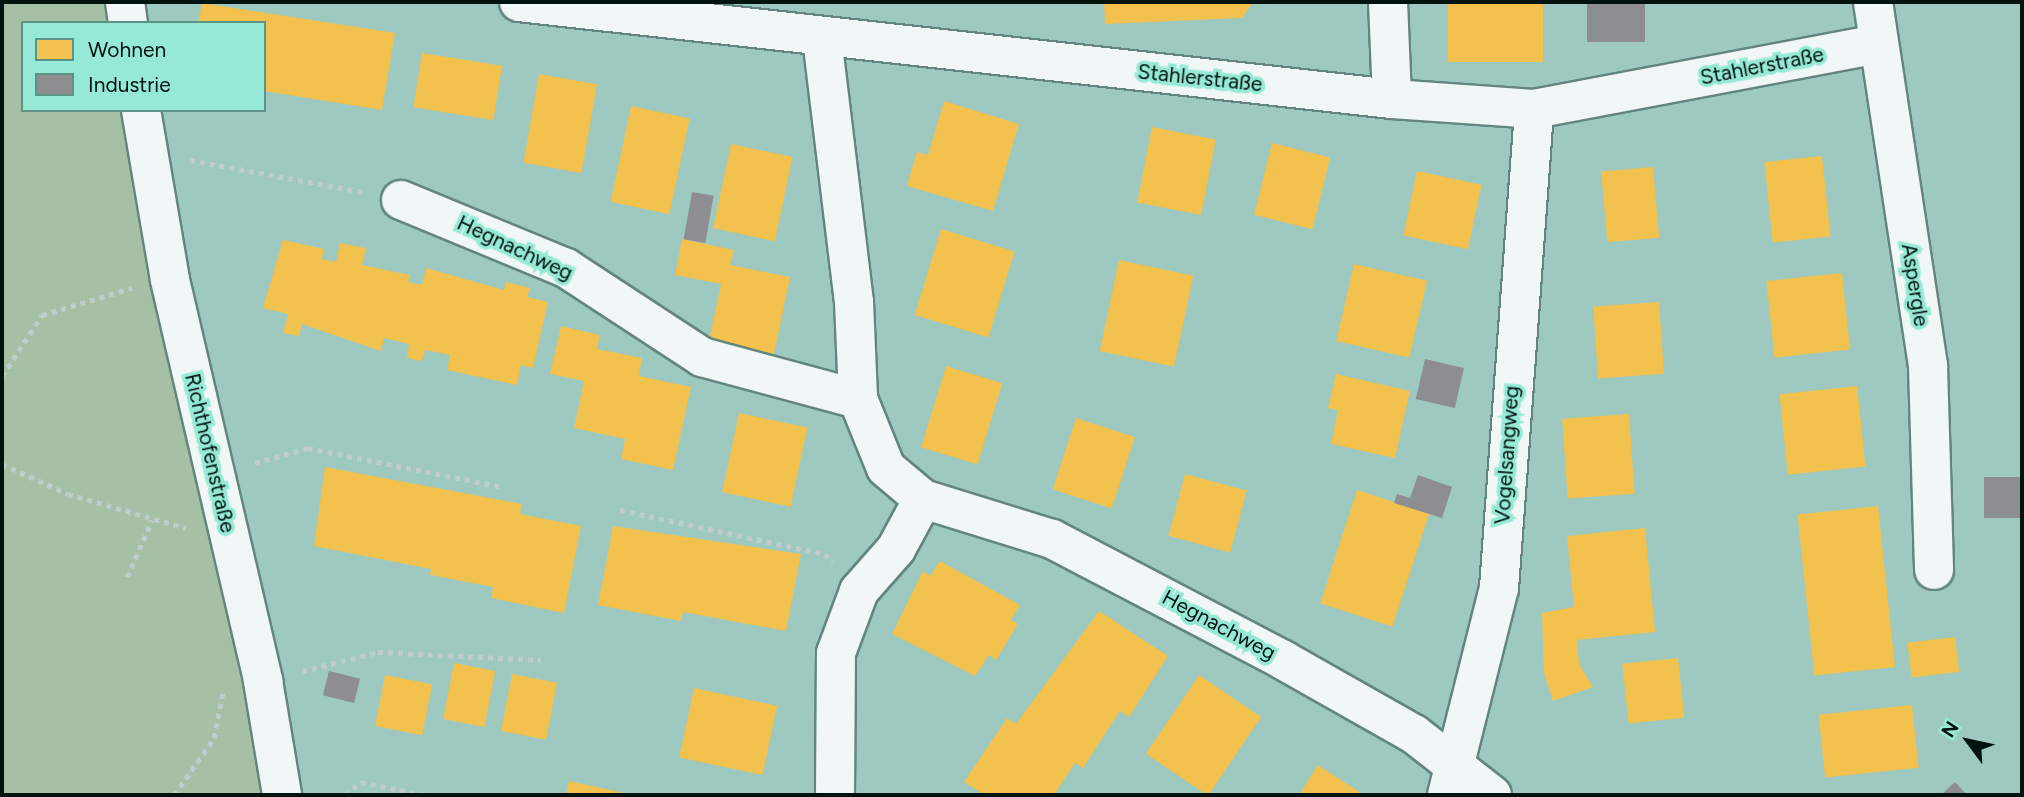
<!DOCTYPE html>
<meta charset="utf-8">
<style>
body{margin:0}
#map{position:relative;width:2024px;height:797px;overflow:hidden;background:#9dc9c0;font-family:Figtree,sans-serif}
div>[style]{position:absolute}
.green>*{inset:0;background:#a6c0a5}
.homes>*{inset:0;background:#f2c14e;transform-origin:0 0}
.industry>*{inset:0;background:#8d8d92;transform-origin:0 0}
.path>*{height:4.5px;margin-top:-2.25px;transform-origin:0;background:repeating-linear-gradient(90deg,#c0cecb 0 5px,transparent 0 10px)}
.roads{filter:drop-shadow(2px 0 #64857f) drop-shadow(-2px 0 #64857f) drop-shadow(0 2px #64857f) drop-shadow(0 -2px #64857f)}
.street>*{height:38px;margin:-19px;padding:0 19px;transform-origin:19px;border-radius:19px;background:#f0f7f6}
span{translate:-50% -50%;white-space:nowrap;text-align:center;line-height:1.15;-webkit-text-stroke:7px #97e9d7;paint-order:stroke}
.street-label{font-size:21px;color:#00130f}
.frame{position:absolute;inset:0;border:4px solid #00130f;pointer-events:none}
.legend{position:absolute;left:21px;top:21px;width:245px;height:91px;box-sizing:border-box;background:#97e9d7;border:2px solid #5b9387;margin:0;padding:9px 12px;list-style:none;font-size:21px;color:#00130f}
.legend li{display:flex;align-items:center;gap:14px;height:35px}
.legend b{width:35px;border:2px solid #5b9387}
.north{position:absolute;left:1933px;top:706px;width:70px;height:70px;-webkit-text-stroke:5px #97e9d7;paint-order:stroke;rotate:303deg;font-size:19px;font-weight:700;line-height:28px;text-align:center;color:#00130f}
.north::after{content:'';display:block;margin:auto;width:24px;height:32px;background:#00130f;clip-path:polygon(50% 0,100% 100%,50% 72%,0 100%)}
</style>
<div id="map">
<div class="green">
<div style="clip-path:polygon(2px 2px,109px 2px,111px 23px,23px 23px,23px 110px,124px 110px,249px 680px,261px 795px,2px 795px)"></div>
</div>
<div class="homes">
<div style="clip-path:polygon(1104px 2px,1253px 2px,1242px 18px,1105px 24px)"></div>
<div style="left:1448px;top:2px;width:95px;height:60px"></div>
<div style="clip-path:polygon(202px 3px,395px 33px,382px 110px,264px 91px,264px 23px,198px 23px)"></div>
<div style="left:422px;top:53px;width:81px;height:55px;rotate:9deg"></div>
<div style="left:539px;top:74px;width:59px;height:90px;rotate:10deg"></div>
<div style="clip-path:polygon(944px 101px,1019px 124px,993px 211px,907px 186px,917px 152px,928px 155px)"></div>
<div style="left:631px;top:106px;width:60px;height:98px;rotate:12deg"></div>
<div style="left:1152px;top:127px;width:65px;height:77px;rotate:11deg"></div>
<div style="left:1272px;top:143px;width:60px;height:74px;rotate:14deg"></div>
<div style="left:731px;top:144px;width:63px;height:86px;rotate:12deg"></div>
<div style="left:1822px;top:156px;width:81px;height:58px;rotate:84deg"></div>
<div style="left:1653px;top:167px;width:71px;height:52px;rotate:85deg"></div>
<div style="left:1417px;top:171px;width:66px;height:66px;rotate:12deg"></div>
<div style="left:941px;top:229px;width:77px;height:90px;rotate:17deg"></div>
<div style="clip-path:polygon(682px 239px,734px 250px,730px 265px,790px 277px,774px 354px,709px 341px,721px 284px,675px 275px)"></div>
<div style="clip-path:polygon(283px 240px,324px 249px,322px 259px,336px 262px,340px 243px,366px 248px,362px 265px,410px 275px,408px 282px,422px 285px,426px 268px,504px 290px,506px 282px,530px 288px,527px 297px,548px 302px,533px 368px,521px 365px,517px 385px,447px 370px,450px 355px,425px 350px,422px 361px,407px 358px,409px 344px,384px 338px,381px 351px,302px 324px,299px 336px,283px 333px,288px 314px,263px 308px)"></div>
<div style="left:1119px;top:260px;width:76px;height:93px;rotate:12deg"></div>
<div style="left:1354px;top:264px;width:75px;height:79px;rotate:13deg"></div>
<div style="left:1842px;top:273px;width:77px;height:76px;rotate:84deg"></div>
<div style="left:1659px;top:302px;width:72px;height:66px;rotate:86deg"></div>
<div style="clip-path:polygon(561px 326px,600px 335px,597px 349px,642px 358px,639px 376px,691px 387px,673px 470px,621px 459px,625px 439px,574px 428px,584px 381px,550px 374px)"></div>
<div style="left:946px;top:366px;width:59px;height:85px;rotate:17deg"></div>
<div style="clip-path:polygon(1336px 374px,1410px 391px,1395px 458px,1331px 444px,1338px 410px,1328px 408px)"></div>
<div style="left:1857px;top:386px;width:81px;height:78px;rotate:84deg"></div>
<div style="left:739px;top:413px;width:70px;height:81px;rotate:12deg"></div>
<div style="left:1629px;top:414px;width:80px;height:67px;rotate:86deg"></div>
<div style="left:1076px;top:418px;width:62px;height:75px;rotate:18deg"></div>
<div style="clip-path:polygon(325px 467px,522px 504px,520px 514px,581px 526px,564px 613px,491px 598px,493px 587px,430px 575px,431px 569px,314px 546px)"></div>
<div style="left:1185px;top:474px;width:64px;height:64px;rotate:15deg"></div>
<div style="left:1357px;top:490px;width:76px;height:119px;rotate:18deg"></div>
<div style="left:1878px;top:506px;width:162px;height:81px;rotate:84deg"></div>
<div style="clip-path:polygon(613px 526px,801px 554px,786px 631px,683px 612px,681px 621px,598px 605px)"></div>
<div style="clip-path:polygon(1645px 528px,1655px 632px,1577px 640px,1579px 664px,1593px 687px,1553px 701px,1544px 673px,1542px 613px,1574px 607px,1567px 536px)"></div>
<div style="clip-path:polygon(940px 561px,1020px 605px,1011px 620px,1018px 624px,996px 660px,989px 655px,975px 676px,892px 634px,923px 571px,930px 576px)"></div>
<div style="clip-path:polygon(1099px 611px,1168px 656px,1129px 717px,1120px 711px,1083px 768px,1075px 763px,1054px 795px,985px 795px,964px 782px,1007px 718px,1016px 724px)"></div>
<div style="left:1955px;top:637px;width:35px;height:48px;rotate:83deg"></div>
<div style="left:1678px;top:658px;width:60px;height:56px;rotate:84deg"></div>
<div style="left:454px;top:663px;width:42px;height:57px;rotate:11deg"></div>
<div style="left:512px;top:674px;width:46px;height:58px;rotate:11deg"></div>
<div style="left:385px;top:675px;width:48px;height:52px;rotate:11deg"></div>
<div style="left:1199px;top:675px;width:75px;height:95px;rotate:34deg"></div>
<div style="left:694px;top:688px;width:85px;height:71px;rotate:12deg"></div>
<div style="left:1912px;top:705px;width:63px;height:94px;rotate:84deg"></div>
<div style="clip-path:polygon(1318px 765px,1364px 795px,1299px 795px)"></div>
<div style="clip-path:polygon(569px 781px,629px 794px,629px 795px,566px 795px)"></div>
</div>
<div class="industry">
<div style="left:1587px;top:2px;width:58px;height:40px"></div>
<div style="left:692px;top:192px;width:22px;height:48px;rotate:10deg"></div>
<div style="left:1425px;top:359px;width:40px;height:41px;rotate:13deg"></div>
<div style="clip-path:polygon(1418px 475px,1452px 487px,1442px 518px,1394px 503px,1397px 494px,1410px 498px)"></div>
<div style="left:2022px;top:477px;width:41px;height:38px;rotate:90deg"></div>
<div style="left:329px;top:671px;width:32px;height:25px;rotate:14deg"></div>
<div style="clip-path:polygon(1955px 782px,1967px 795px,1941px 795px)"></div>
</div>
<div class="path">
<div style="left:190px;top:160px;width:176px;rotate:10.5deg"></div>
<div style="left:2px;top:376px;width:73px;rotate:-56.7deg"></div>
<div style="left:42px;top:315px;width:94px;rotate:-16.7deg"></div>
<div style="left:255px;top:463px;width:55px;rotate:-15.8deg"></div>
<div style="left:308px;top:448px;width:199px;rotate:11.3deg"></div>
<div style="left:2px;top:464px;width:72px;rotate:24.4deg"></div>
<div style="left:68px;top:494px;width:123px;rotate:16.1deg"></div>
<div style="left:620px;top:510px;width:210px;rotate:12.1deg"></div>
<div style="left:825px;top:554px;width:11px;rotate:45deg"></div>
<div style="left:127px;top:577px;width:62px;rotate:-66.3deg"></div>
<div style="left:302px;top:671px;width:78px;rotate:-14deg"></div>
<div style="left:378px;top:652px;width:163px;rotate:2.8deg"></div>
<div style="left:174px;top:795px;width:70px;rotate:-54.9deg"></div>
<div style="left:214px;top:738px;width:48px;rotate:-79.2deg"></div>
<div style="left:345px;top:795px;width:21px;rotate:-39deg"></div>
<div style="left:361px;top:782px;width:65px;rotate:11.5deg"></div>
</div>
<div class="roads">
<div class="street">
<div style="left:125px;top:2px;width:21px;rotate:82deg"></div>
<div style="left:519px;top:2px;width:878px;rotate:6.34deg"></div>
<div style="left:1392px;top:99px;width:142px;rotate:4deg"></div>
<div style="left:1534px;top:109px;width:350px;rotate:-10.7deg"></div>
<div style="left:1388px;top:2px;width:97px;rotate:87.6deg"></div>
<div style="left:1873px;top:2px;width:368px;rotate:81.4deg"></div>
<div style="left:1928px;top:366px;width:204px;rotate:88.3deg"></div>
<div style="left:822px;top:38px;width:266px;rotate:83.1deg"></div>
<div style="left:854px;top:302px;width:97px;rotate:87.6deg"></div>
<div style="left:858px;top:399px;width:74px;rotate:67.9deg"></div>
<div style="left:886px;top:468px;width:48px;rotate:40deg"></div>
<div style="left:923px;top:499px;width:135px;rotate:17.2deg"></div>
<div style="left:1052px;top:539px;width:261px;rotate:27.6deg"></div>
<div style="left:1283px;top:660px;width:150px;rotate:29.5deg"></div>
<div style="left:1414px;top:734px;width:99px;rotate:38deg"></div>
<div style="left:141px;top:110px;width:172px;rotate:80.3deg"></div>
<div style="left:170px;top:280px;width:412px;rotate:76.9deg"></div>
<div style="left:263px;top:681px;width:116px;rotate:80.5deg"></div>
<div style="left:401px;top:200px;width:178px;rotate:22.4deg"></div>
<div style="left:566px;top:268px;width:163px;rotate:33.2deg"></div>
<div style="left:702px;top:357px;width:162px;rotate:15.1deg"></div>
<div style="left:835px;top:795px;width:142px;rotate:-89.6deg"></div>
<div style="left:836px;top:653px;width:66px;rotate:-69.6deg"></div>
<div style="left:859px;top:591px;width:56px;rotate:-48.6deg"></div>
<div style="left:896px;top:549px;width:57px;rotate:-61.6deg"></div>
<div style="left:1447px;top:795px;width:213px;rotate:-75.9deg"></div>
<div style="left:1499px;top:588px;width:480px;rotate:-85.8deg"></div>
</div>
</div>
<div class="street-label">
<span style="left:1762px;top:66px;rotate:-11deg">Stahlerstraße</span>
<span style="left:1200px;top:78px;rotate:6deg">Stahlerstraße</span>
<span style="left:515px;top:248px;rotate:25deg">Hegnachweg</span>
<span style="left:1915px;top:285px;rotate:81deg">Aspergle</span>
<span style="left:210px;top:453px;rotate:77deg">Richthofenstraße</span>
<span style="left:1507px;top:455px;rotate:-86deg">Vogelsangweg</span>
<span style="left:1219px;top:625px;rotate:28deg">Hegnachweg</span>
</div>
<div class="frame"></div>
<ul class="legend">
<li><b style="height:19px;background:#f2c14e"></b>Wohnen</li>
<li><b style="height:19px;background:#8d8d92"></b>Industrie</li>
</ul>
<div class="north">N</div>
</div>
